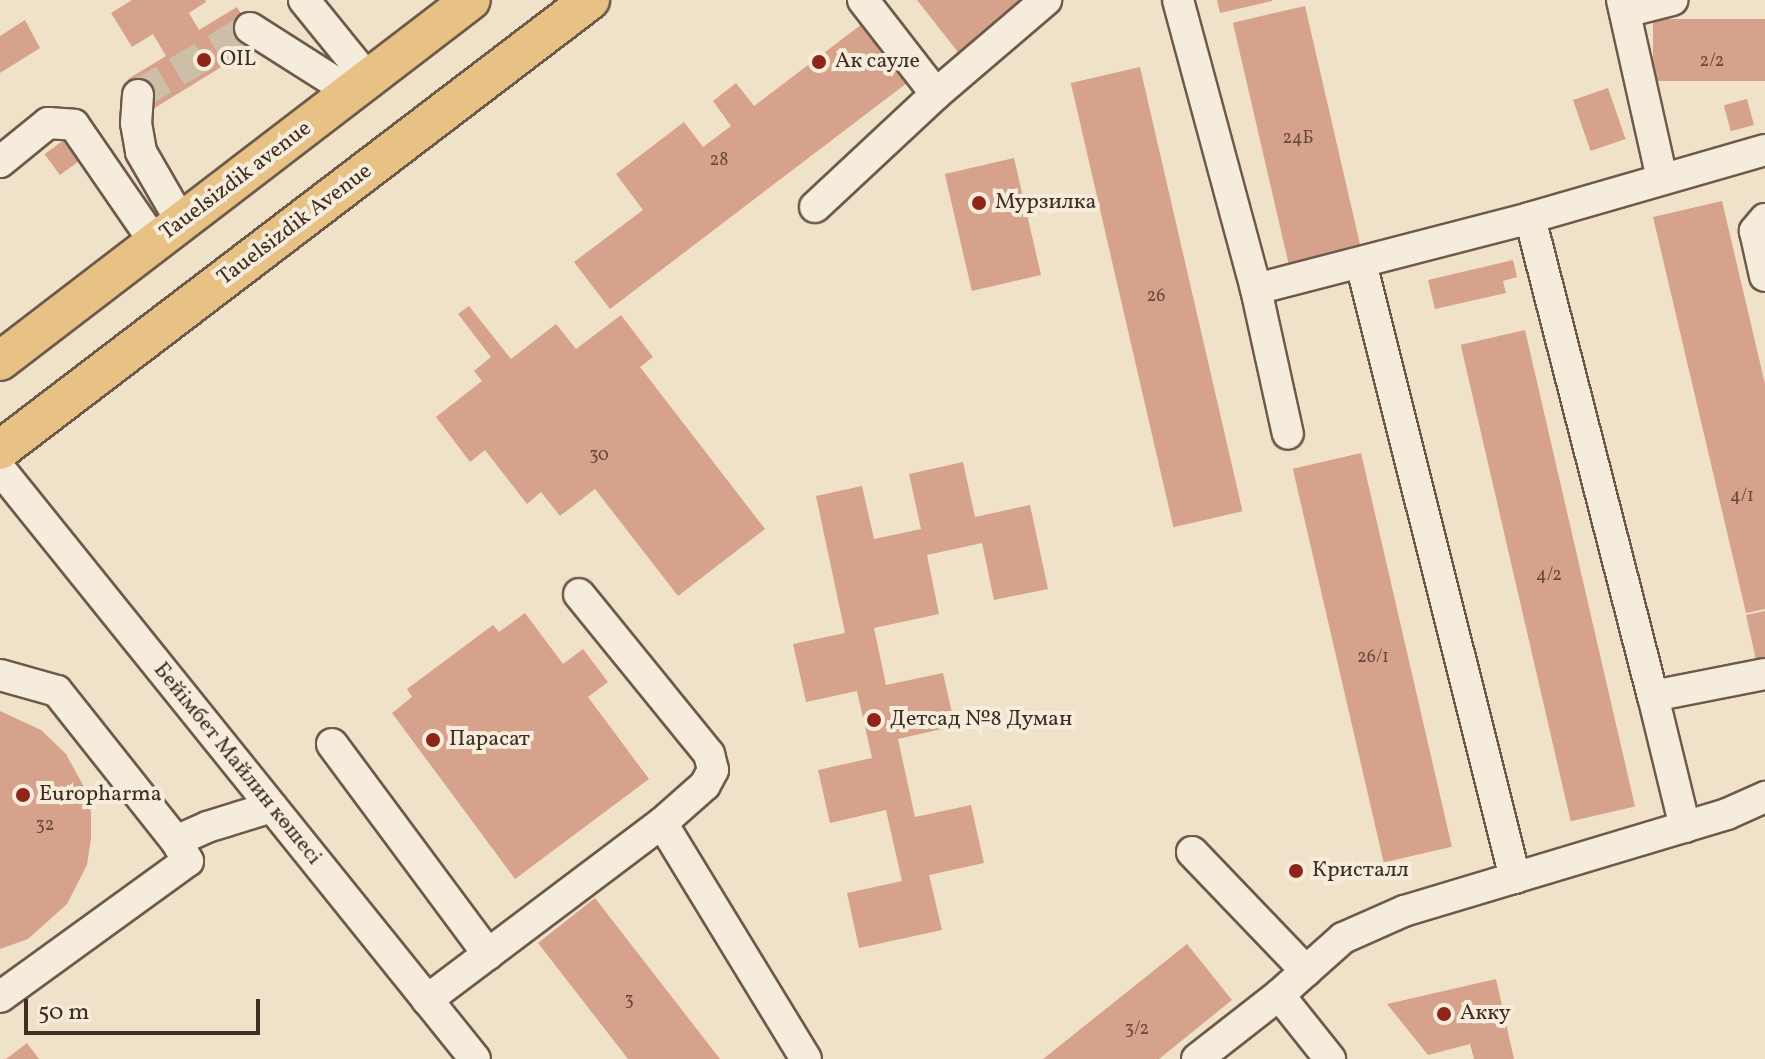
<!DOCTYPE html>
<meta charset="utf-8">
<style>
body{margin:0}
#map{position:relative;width:1765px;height:1059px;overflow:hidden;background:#f0e2c9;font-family:Vollkorn,serif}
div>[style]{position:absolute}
.building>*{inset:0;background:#d7a28b;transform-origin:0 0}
.minor-tunnel>*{height:30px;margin-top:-15px;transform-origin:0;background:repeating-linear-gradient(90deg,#cdbea7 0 30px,transparent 0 45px)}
.roads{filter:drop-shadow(2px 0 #6d5a4b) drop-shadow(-2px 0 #6d5a4b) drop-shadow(0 2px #6d5a4b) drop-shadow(0 -2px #6d5a4b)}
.minor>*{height:30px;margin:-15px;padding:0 15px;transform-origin:15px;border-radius:15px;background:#f5ecdc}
.major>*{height:38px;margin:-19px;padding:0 19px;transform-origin:19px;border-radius:19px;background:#e8c184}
.dots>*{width:22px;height:22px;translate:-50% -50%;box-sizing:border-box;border:4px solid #f5ecdc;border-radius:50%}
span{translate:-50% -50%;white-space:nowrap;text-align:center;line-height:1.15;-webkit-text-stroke:8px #f5ecdc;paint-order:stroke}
.number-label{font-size:18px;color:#664a3c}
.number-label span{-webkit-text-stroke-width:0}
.poi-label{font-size:22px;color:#412d21}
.left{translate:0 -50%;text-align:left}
.street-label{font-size:22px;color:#412d21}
.scale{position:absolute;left:24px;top:999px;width:236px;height:36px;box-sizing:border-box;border:4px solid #412d21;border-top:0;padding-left:10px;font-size:24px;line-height:28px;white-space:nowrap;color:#412d21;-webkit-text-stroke:6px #f5ecdc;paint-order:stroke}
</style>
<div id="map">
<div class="building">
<div style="clip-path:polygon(132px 0,205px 0,206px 2px,189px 13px,199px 30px,237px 7px,259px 44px,148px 112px,128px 79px,166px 56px,153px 34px,132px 47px,111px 13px)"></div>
<div style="clip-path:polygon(917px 0,1030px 0,961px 56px)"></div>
<div style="clip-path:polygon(1217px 0,1272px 0,1272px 1px,1220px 13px)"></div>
<div style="left:1305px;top:6px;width:256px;height:74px;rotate:77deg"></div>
<div style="left:1765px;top:19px;width:62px;height:112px;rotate:90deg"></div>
<div style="clip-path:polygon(25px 20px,40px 48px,0 73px,0 36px)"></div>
<div style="clip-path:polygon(862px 24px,907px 83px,610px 309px,574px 262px,643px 210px,616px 174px,684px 122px,703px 147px,731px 126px,713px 101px,736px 83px,754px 106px)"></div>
<div style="left:1140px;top:67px;width:456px;height:71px;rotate:77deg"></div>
<div style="left:1608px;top:88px;width:54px;height:37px;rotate:71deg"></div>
<div style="left:1747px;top:99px;width:27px;height:24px;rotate:75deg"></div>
<div style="left:68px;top:137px;width:26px;height:29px;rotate:54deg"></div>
<div style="left:1014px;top:158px;width:120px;height:71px;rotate:77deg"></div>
<div style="clip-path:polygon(1722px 201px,1765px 384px,1765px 609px,1746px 613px,1653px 217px)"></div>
<div style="clip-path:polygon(1513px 260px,1517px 277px,1503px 281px,1506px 293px,1435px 309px,1428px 280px)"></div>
<div style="clip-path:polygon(469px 306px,511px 359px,556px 324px,576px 349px,621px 315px,653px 357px,640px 367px,765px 529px,678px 596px,595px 489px,560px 516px,541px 492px,527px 504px,485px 450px,470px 462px,436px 417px,482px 381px,474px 371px,491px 357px,458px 314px)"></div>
<div style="left:1525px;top:330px;width:489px;height:66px;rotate:77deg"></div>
<div style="left:1361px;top:453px;width:404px;height:70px;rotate:77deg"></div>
<div style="clip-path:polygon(963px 462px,975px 517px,1030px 505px,1048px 589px,994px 600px,982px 543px,927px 555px,939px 614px,874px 628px,886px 685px,943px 673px,955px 726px,898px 739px,915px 817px,971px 805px,984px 863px,929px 875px,942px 930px,859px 948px,847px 893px,902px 881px,886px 810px,830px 823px,818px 770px,872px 758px,857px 691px,806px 702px,793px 644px,845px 633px,816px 496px,862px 486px,874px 539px,921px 529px,909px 474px)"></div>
<div style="clip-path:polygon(1765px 611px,1765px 658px,1756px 660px,1746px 615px)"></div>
<div style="clip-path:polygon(525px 613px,563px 664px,583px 649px,608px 682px,588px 697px,649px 779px,515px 879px,392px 713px,412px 697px,407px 689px,493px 625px,499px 632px)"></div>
<div style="clip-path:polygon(0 711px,41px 730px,66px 754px,83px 785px,91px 812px,91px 839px,87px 865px,67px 904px,28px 939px,0 949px)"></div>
<div style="clip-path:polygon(595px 898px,720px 1059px,628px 1059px,538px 943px)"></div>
<div style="clip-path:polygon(1187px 944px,1232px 1000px,1159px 1059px,1043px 1059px)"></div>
<div style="clip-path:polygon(1496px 979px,1514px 1059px,1474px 1059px,1470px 1044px,1428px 1055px,1387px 1004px)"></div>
<div style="clip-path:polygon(27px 1043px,39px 1059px,6px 1059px)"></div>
</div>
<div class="minor-tunnel">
<div style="left:138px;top:95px;width:131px;rotate:-30.9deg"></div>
</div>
<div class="roads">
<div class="minor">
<div style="left:304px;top:0;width:102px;rotate:51deg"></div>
<div style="left:863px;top:0;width:119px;rotate:52.2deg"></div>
<div style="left:936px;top:94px;width:145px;rotate:-40.5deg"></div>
<div style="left:1178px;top:0;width:299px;rotate:74.9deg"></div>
<div style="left:1256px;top:289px;width:283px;rotate:-14.5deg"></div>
<div style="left:1622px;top:0;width:183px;rotate:77.4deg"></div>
<div style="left:1625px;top:12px;width:49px;rotate:-14.3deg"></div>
<div style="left:250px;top:28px;width:120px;rotate:32.4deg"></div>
<div style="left:138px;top:95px;width:28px;rotate:94deg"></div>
<div style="left:136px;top:123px;width:29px;rotate:80deg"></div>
<div style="left:141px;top:152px;width:82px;rotate:60deg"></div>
<div style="left:1765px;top:150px;width:245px;rotate:163.9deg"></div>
<div style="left:1530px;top:218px;width:494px;rotate:75.6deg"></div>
<div style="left:1653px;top:696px;width:114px;rotate:-11.1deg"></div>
<div style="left:0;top:162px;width:62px;rotate:-39.1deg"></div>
<div style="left:48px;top:123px;width:26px;rotate:4deg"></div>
<div style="left:74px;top:125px;width:143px;rotate:55.5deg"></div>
<div style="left:815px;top:207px;width:166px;rotate:-43deg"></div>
<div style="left:1765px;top:219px;width:16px;rotate:130deg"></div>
<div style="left:1755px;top:231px;width:46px;rotate:77.5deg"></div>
<div style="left:1361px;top:263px;width:634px;rotate:75.94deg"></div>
<div style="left:1256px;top:289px;width:148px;rotate:77.6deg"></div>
<div style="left:0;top:469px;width:757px;rotate:51.16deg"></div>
<div style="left:0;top:675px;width:59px;rotate:15.7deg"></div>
<div style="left:57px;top:691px;width:191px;rotate:51.6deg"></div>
<div style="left:176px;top:841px;width:34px;rotate:-24deg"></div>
<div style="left:207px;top:827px;width:68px;rotate:-17.1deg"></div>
<div style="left:1653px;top:696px;width:135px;rotate:76.3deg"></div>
<div style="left:332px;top:744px;width:262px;rotate:53.4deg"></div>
<div style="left:662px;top:823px;width:276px;rotate:58.6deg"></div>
<div style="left:1192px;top:852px;width:165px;rotate:46.2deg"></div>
<div style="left:1279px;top:995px;width:82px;rotate:51.4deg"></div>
<div style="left:0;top:997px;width:232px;rotate:-35.9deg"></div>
<div style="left:188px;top:861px;width:23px;rotate:-121deg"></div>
<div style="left:427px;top:1000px;width:294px;rotate:-37deg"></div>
<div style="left:662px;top:823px;width:57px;rotate:-41.5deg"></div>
<div style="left:705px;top:785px;width:17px;rotate:-62deg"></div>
<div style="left:713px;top:770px;width:16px;rotate:-104deg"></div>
<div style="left:709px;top:754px;width:206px;rotate:-129.1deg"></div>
<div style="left:1197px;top:1059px;width:104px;rotate:-38deg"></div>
<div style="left:1279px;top:995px;width:86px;rotate:-41.7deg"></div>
<div style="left:1343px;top:938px;width:67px;rotate:-23.9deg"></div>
<div style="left:1404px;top:911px;width:337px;rotate:-16.7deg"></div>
<div style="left:1727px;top:814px;width:42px;rotate:-24.1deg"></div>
</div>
<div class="major">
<div style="left:0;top:361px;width:593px;rotate:-37.47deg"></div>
<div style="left:0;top:450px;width:742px;rotate:-37.33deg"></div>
</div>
</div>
<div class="dots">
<div style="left:204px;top:60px;background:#8f2418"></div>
<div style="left:819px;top:62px;background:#8f2418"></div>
<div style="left:979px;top:203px;background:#8f2418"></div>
<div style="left:874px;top:720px;background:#8f2418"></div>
<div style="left:433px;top:740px;background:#8f2418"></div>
<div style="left:23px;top:795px;background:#8f2418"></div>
<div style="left:1296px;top:871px;background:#8f2418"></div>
<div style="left:1444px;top:1014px;background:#8f2418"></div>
</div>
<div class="number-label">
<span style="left:1712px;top:62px">2/2</span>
<span style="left:1298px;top:139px">24Б</span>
<span style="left:719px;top:161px">28</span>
<span style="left:1156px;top:297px">26</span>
<span style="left:599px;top:456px">30</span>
<span style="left:1742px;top:497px">4/1</span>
<span style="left:1549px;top:576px">4/2</span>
<span style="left:1373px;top:658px">26/1</span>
<span style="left:45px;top:826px">32</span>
<span style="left:629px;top:1001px">3</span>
<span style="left:1137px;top:1030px">3/2</span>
</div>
<div class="poi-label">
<span class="left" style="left:220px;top:60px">OIL</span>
<span class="left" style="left:835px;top:62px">Ак сауле</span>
<span class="left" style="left:995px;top:203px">Мурзилка</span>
<span class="left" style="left:890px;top:720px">Детсад №8 Думан</span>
<span class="left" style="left:449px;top:740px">Парасат</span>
<span class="left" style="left:39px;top:795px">Europharma</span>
<span class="left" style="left:1312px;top:871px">Кристалл</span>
<span class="left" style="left:1460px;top:1014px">Акку</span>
</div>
<div class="street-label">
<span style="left:236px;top:181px;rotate:-37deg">Tauelsizdik avenue</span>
<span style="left:295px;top:225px;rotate:-37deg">Tauelsizdik Avenue</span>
<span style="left:237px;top:764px;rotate:51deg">Бейімбет Майлин көшесі</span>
</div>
<div class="scale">50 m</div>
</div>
